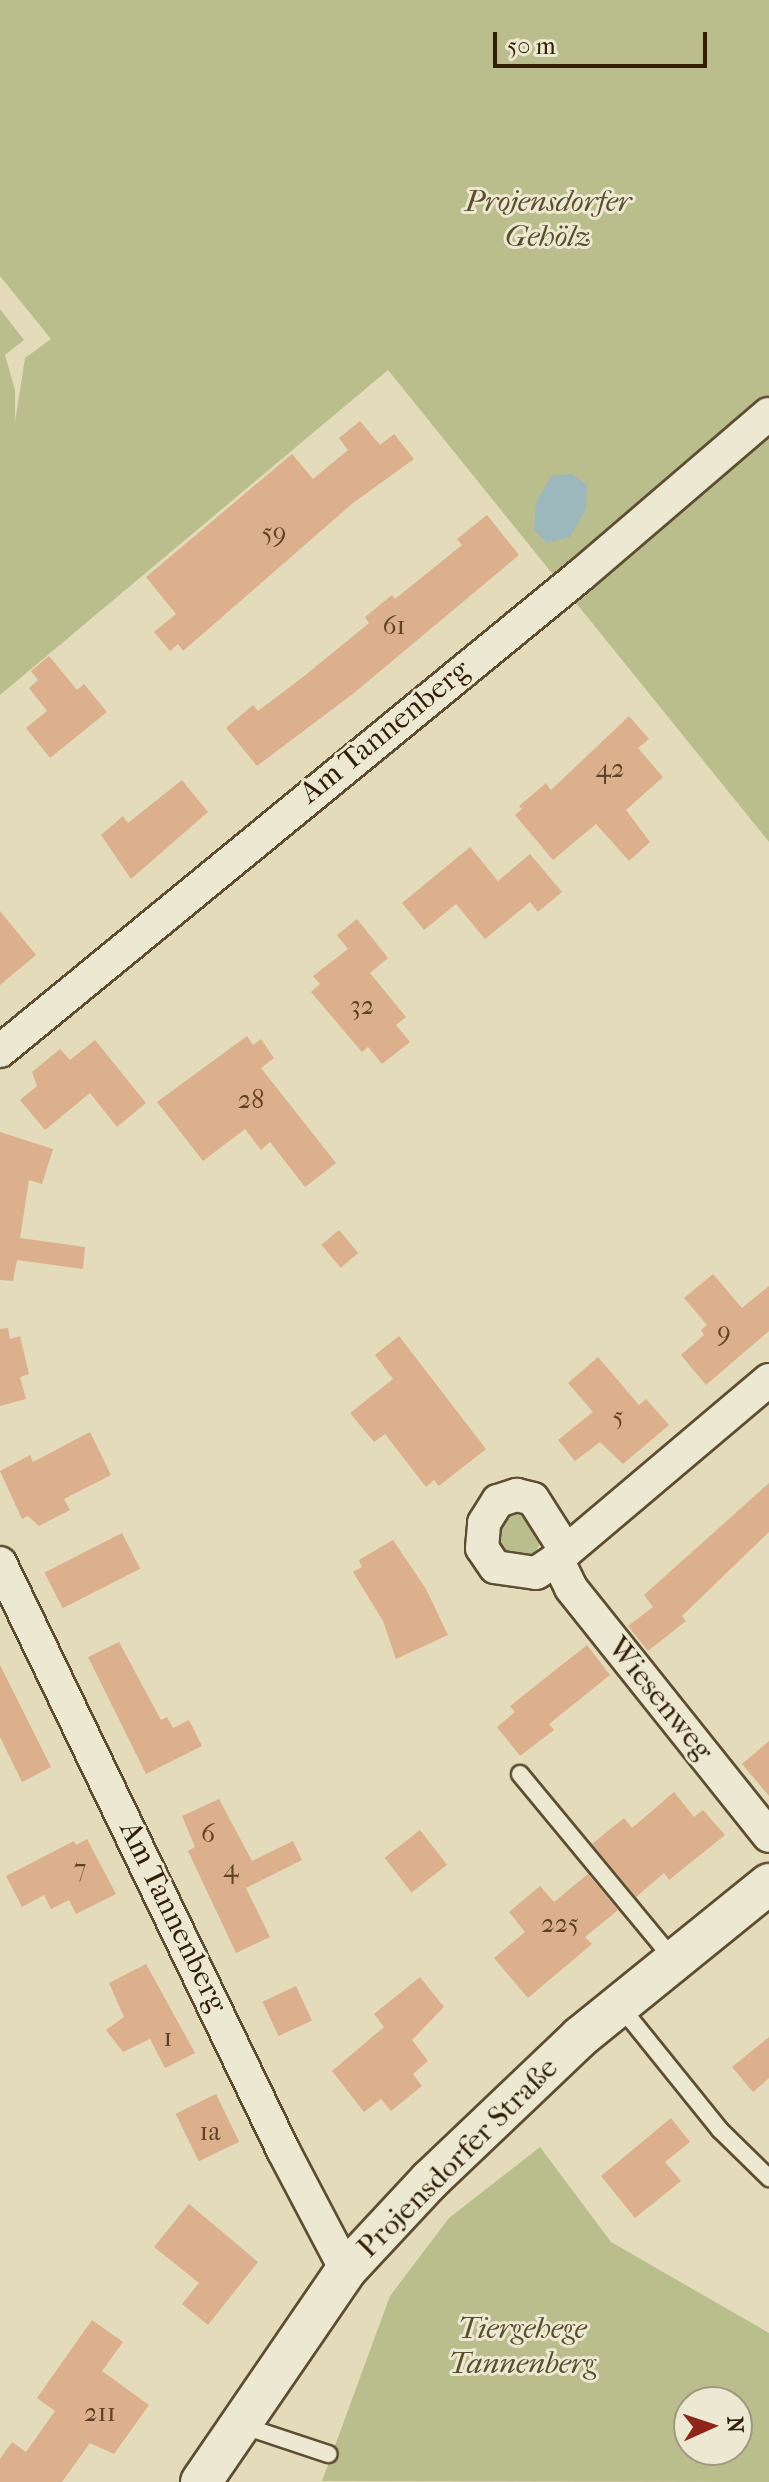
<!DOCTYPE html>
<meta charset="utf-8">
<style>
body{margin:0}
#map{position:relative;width:769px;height:2482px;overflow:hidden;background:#e4dbba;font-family:"IM FELL French Canon",serif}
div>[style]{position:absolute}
.green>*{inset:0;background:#b9be8c}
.round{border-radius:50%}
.water>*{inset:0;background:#9cb8bc}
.building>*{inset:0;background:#dcb08d;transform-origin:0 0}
.roads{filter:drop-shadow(2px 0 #5e4d31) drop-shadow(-2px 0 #5e4d31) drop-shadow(0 2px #5e4d31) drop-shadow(0 -2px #5e4d31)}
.service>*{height:16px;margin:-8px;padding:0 8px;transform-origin:8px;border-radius:8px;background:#ede8d2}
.minor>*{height:32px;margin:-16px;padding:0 16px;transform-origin:16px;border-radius:16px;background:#ede8d2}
.tertiary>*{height:40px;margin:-20px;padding:0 20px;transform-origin:20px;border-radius:20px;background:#ede8d2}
span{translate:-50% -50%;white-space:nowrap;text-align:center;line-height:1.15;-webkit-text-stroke:6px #ede8d2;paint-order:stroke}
.number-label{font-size:26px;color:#5c4226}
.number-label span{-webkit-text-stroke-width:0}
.park-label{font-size:30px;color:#5a4e2c;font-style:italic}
.street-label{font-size:30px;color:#321e03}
.north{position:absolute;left:673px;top:2386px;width:80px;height:80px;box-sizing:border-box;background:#ede8d2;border:2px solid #a2977f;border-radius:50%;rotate:87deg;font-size:22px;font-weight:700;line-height:32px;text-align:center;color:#321e03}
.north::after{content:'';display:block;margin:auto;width:28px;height:36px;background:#8f2418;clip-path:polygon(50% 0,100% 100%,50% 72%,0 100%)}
.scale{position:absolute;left:493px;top:32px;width:214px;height:36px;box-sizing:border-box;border:4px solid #321e03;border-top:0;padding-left:10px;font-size:24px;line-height:28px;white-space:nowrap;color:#321e03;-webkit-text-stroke:6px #ede8d2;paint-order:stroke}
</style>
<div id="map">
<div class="green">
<div style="clip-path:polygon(0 0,769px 0,769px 842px,388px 370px,0 695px,0 309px,24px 340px,5px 355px,15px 390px,15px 422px,25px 358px,51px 339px,0 276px)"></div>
<div class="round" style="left:495px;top:1513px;width:46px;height:46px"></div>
<div style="clip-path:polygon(evenodd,540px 2147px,611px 2242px,769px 2333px,769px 2482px,322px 2481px,390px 2296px,449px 2218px,540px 2147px,689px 2402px,737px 2402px,737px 2450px,689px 2450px,689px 2402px)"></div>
</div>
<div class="water">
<div style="clip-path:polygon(572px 474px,587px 485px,586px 509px,570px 537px,547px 543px,534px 530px,536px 503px,551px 476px)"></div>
</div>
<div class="building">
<div style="clip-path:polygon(360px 421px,380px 445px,394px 434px,414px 459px,353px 503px,183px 651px,178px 644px,170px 651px,154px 632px,176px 614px,146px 577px,292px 454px,313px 479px,348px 450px,339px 438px)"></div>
<div style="clip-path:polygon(487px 515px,519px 555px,354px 693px,257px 766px,226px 728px,253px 705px,258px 711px,303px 677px,369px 623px,365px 617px,392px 595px,395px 599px,462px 545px,457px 539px)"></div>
<div style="clip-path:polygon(49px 656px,77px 690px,84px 684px,107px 712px,50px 758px,26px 728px,47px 711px,29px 688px,38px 680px,31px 671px)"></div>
<div style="clip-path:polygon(629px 716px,649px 739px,638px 748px,663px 777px,626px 810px,650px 842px,629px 861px,596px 824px,553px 860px,515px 815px,522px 809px,519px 806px,546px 783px,551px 790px)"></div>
<div style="clip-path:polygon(182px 780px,208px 812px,131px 879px,101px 835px,123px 816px,128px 823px)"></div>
<div style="clip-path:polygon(470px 847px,498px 881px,530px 854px,562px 892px,538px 912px,530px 902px,485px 939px,456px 904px,424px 930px,402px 903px)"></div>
<div style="clip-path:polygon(0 911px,36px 955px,0 985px)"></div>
<div style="clip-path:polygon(357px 919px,388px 958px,370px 973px,406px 1017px,396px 1025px,410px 1042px,382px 1064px,368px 1047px,362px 1052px,311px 992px,320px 984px,313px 976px,348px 949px,337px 935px)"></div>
<div style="clip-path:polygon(247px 1036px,253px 1045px,261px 1039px,274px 1058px,261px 1068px,336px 1163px,305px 1187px,270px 1142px,261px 1150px,245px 1129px,203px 1161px,157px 1102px)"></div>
<div style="clip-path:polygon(95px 1040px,146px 1103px,117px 1127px,90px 1093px,45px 1130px,20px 1100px,37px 1086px,32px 1072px,60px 1049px,70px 1060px)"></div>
<div style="clip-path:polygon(0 1132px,53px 1149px,42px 1184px,29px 1180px,20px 1238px,85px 1247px,83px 1269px,17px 1260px,13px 1281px,0 1280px)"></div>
<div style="left:339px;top:1230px;width:30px;height:23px;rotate:50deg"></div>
<div style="clip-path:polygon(713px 1274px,742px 1308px,769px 1286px,769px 1331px,706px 1385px,681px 1355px,704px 1335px,701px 1330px,707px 1325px,684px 1298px)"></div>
<div style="clip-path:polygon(8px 1328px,10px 1339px,20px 1336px,29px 1374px,20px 1377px,26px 1399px,0 1406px,0 1329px)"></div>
<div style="clip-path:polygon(399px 1336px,486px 1449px,439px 1486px,434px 1480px,426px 1487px,385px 1434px,374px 1442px,350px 1413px,393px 1379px,375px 1355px)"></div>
<div style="clip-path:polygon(598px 1357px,639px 1405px,646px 1399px,669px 1425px,623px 1464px,600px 1442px,575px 1461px,558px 1440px,593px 1412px,568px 1383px)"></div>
<div style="clip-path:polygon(90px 1432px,111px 1475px,64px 1499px,70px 1510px,39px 1526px,28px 1516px,22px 1519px,0 1471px,30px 1455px,33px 1462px)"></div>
<div style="clip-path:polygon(769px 1483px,769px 1532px,682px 1616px,686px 1621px,648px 1651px,628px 1626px,653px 1607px,644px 1595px)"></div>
<div style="left:122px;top:1533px;width:40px;height:87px;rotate:63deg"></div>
<div style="clip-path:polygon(393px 1540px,426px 1589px,448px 1635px,396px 1659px,383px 1621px,353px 1572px,362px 1567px,359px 1560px)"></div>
<div style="clip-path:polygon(119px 1642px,161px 1720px,167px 1717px,173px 1728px,189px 1720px,202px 1746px,146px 1774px,88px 1657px)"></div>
<div style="clip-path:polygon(587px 1645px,610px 1675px,549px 1724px,554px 1730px,520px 1756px,497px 1727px,515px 1712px,510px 1706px)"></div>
<div style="clip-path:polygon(0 1665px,51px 1767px,22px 1782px,0 1737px)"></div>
<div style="clip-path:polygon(769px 1741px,769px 1796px,742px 1764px)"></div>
<div style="clip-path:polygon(674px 1792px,694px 1817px,703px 1810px,725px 1835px,669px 1880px,664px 1873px,636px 1897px,592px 1844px,624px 1818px,632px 1828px)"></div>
<div style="clip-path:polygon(219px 1799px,252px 1861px,293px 1841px,302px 1860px,246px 1888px,270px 1937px,236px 1953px,188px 1851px,195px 1847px,182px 1816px)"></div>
<div style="left:420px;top:1830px;width:44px;height:45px;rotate:52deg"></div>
<div style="clip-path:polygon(87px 1839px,116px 1894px,76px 1914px,69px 1900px,51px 1909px,44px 1895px,22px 1907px,6px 1876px,74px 1841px,76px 1845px)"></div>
<div style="clip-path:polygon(588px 1874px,618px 1910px,585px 1937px,592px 1944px,528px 1998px,494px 1958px,525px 1932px,509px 1912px,540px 1886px,554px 1902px)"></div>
<div style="clip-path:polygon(146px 1964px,195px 2053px,165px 2068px,150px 2039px,123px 2052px,106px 2030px,124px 2017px,109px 1983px)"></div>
<div style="clip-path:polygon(420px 1977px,444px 2007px,412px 2040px,428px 2061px,413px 2074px,422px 2086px,391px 2111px,381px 2099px,364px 2112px,332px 2071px,384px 2027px,374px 2014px)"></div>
<div style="left:296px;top:1986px;width:38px;height:37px;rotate:65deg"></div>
<div style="clip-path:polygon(769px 2037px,769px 2078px,753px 2092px,732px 2067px)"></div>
<div style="left:216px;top:2094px;width:53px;height:45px;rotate:64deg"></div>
<div style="clip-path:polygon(671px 2118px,690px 2142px,665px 2162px,681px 2181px,635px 2218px,601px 2176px)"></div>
<div style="clip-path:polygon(189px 2204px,258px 2262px,208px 2325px,182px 2304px,199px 2283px,154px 2247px)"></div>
<div style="clip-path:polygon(92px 2320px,123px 2342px,102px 2371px,149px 2405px,114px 2454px,90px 2443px,62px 2482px,0 2482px,0 2459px,12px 2442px,26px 2452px,55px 2411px,37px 2398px)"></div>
</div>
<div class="roads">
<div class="service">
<div style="left:520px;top:1774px;width:241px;rotate:50.4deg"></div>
<div style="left:620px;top:2006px;width:159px;rotate:51.1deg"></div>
<div style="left:720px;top:2130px;width:69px;rotate:44.4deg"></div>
<div style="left:244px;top:2426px;width:89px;rotate:18.4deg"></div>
</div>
<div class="minor">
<div style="left:0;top:1051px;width:752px;rotate:-39.34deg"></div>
<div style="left:582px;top:574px;width:246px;rotate:-40.6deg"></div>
<div style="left:769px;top:1380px;width:277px;rotate:139.8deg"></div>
<div style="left:557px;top:1559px;width:32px;rotate:64deg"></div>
<div style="left:571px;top:1588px;width:317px;rotate:51.4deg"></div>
<div style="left:557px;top:1559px;width:25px;rotate:146deg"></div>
<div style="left:536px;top:1573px;width:41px;rotate:-171.7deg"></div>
<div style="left:495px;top:1567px;width:23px;rotate:-124deg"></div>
<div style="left:482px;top:1548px;width:25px;rotate:-85deg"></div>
<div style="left:484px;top:1523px;width:26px;rotate:-58deg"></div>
<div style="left:498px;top:1501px;width:20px;rotate:-18deg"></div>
<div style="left:517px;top:1495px;width:16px;rotate:14deg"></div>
<div style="left:533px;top:1499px;width:62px;rotate:57.6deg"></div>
<div style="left:0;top:1563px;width:652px;rotate:64.26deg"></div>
<div style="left:283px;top:2150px;width:136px;rotate:62.3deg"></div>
</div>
<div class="tertiary">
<div style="left:201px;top:2482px;width:257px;rotate:-55.6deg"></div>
<div style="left:346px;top:2270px;width:123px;rotate:-47deg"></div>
<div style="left:430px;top:2180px;width:207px;rotate:-43.6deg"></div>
<div style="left:580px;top:2037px;width:243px;rotate:-39deg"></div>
</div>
</div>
<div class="number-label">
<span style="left:274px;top:533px">59</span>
<span style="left:394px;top:626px">61</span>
<span style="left:610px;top:769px">42</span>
<span style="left:362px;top:1006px">32</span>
<span style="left:251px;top:1100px">28</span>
<span style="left:724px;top:1332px">9</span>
<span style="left:618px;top:1417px">5</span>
<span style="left:208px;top:1834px">6</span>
<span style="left:80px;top:1869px">7</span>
<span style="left:231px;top:1869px">4</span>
<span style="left:560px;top:1924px">225</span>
<span style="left:168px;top:2038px">1</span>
<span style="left:210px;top:2132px">1a</span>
<span style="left:100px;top:2413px">211</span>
</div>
<div class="park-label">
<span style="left:548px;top:219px">Projensdorfer<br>Gehölz</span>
<span style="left:522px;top:2346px">Tiergehege<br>Tannenberg</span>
</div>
<div class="street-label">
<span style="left:385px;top:732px;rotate:-39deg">Am Tannenberg</span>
<span style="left:660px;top:1699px;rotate:51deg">Wiesenweg</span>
<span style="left:173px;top:1917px;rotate:64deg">Am Tannenberg</span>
<span style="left:458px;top:2158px;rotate:-45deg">Projensdorfer Straße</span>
</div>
<div class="north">N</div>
<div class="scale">50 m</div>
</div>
